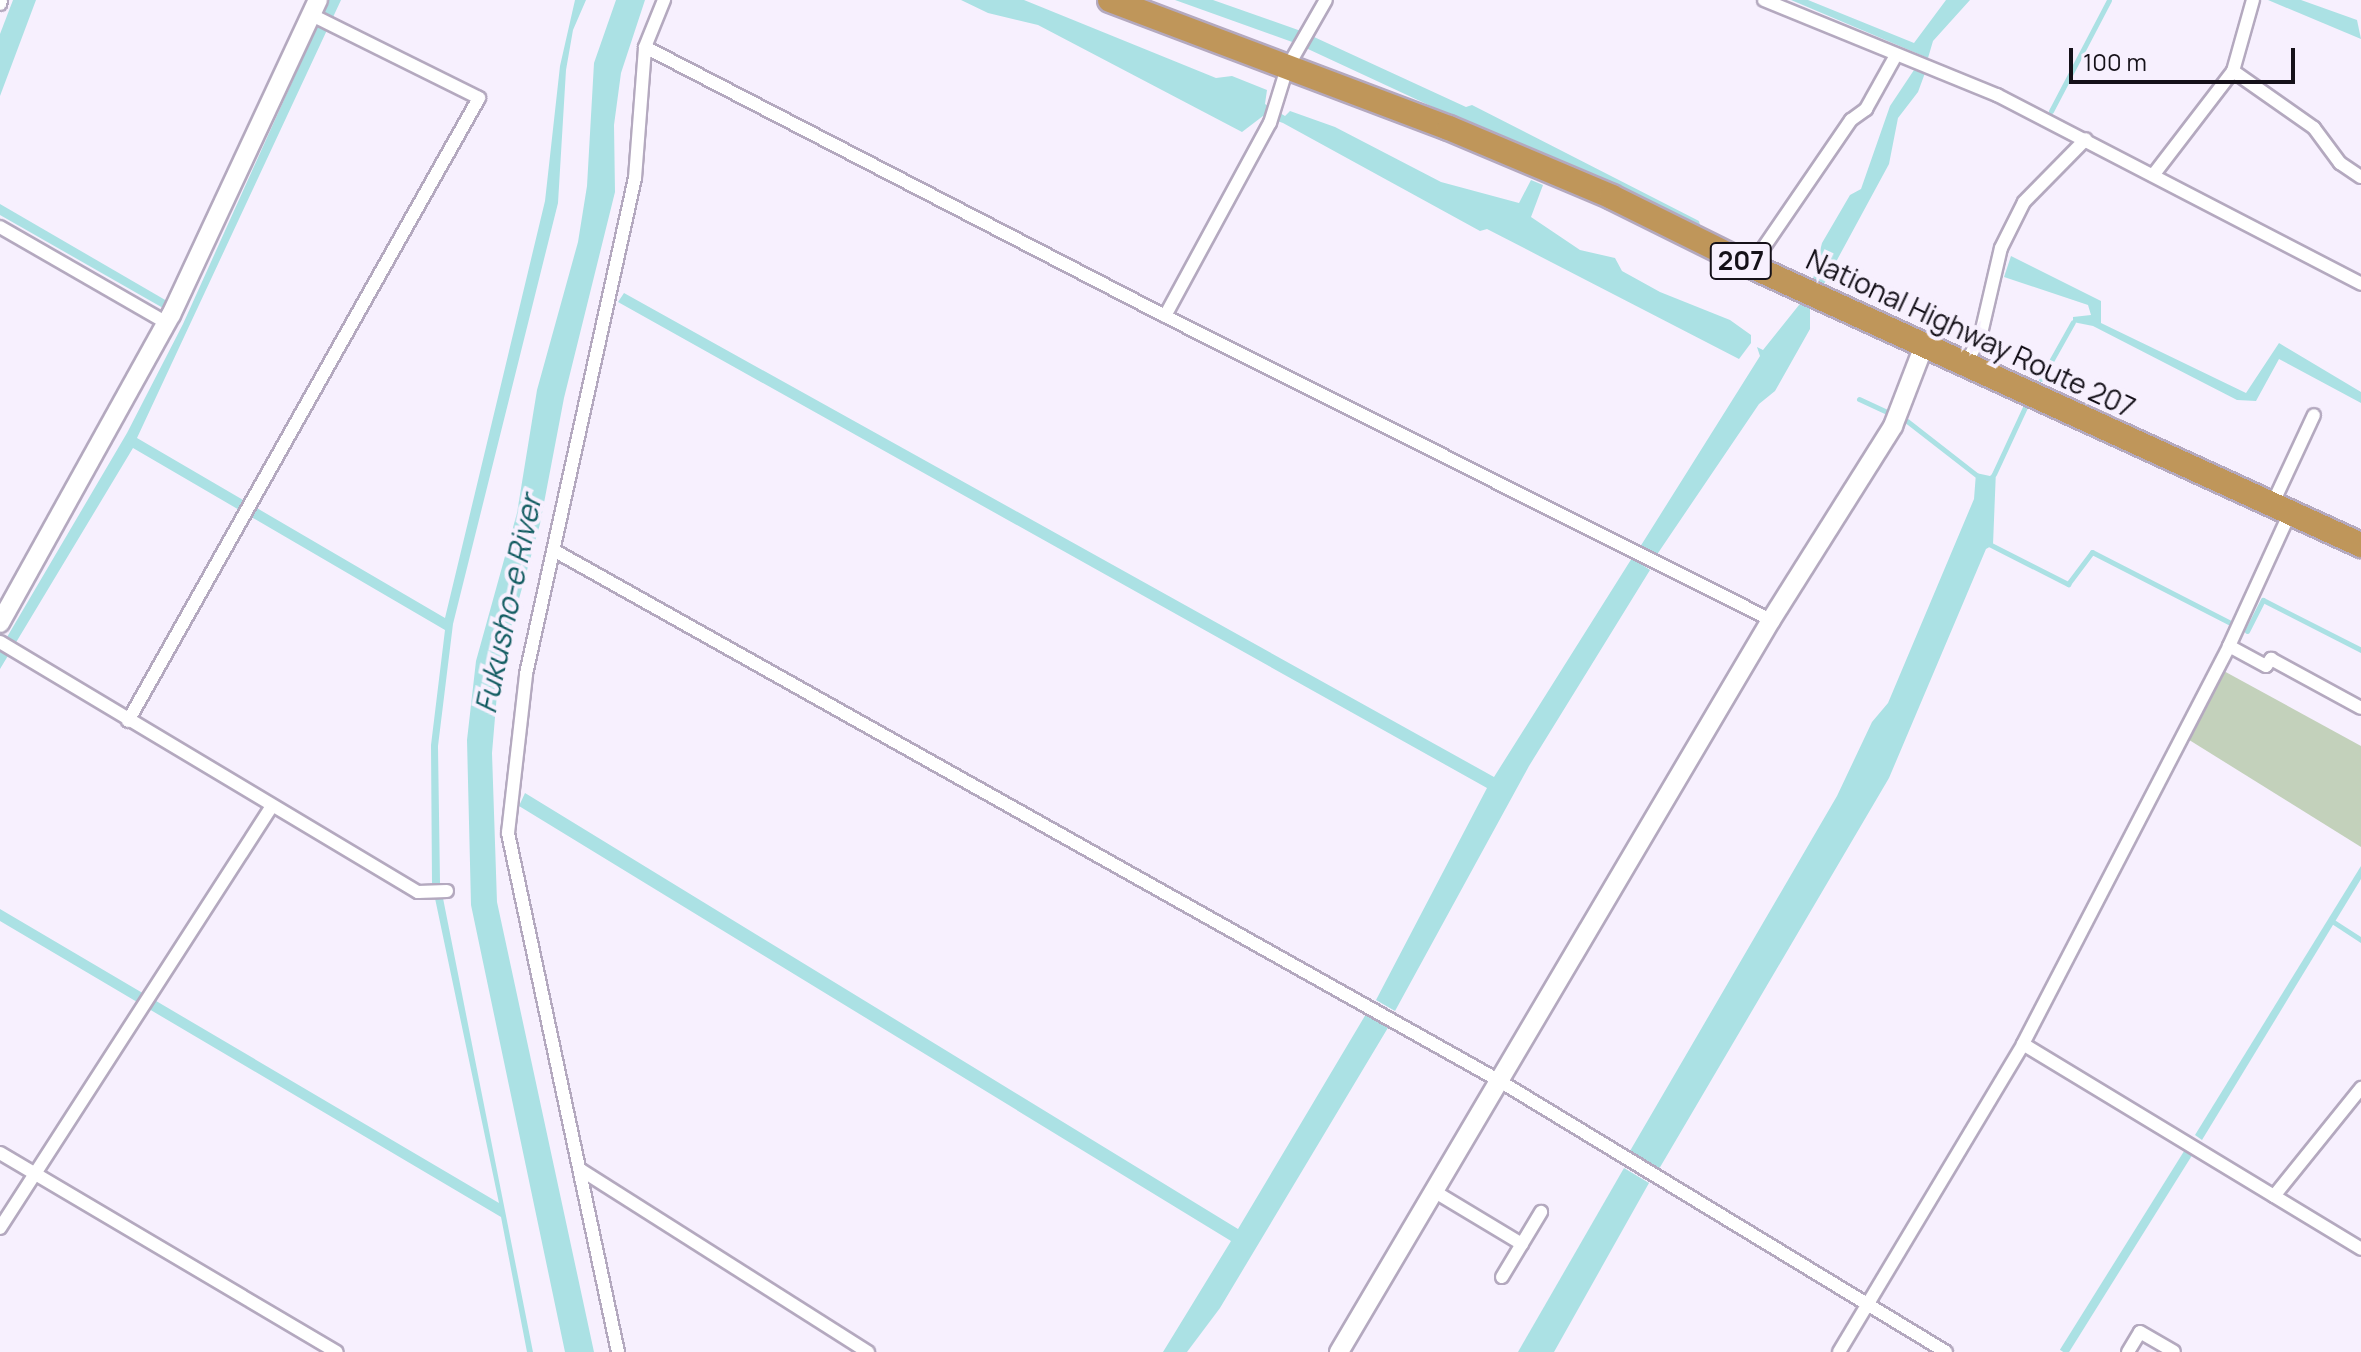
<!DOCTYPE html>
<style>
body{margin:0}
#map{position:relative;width:2361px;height:1352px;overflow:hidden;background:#f7f0fe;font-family:Manrope,sans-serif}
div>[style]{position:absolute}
.green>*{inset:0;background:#c3d1bb}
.water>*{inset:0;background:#abe1e4;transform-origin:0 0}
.stream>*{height:5px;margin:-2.5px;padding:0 2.5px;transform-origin:2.5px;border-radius:2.5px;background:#abe1e4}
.roads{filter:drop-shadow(2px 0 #b4a9bf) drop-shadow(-2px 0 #b4a9bf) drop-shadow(0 2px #b4a9bf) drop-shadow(0 -2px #b4a9bf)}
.street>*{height:12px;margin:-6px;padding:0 6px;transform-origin:6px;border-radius:6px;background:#fff}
.secondary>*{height:18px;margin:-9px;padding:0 9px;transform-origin:9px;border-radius:9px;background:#fff}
.highway>*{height:24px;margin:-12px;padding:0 12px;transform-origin:12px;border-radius:12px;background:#bf965a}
span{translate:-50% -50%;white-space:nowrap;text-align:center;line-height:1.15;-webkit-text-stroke:8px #f7f0fe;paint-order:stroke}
.shield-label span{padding:2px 6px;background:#f7f0fe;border:2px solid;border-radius:6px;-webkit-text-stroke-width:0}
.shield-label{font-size:26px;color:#151119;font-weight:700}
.street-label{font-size:28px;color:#151119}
.water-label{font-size:30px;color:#125c61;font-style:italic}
.scale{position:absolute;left:2069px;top:48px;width:226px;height:36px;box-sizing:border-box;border:4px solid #151119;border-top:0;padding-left:10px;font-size:24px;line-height:28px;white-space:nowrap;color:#151119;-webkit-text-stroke:6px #f7f0fe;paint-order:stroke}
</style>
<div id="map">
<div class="green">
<div style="clip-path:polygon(2211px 664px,2361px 746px,2361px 847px,2178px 733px)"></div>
</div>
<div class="water">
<div style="clip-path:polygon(13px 0,36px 0,0 96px,0 34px)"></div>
<div style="clip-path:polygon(329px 0,341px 0,137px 438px,445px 618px,545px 201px,560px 66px,575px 0,586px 0,573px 30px,566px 70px,558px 203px,453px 624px,438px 746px,440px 883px,533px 1352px,527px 1352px,501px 1217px,0 921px,0 909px,499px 1203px,432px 884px,431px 745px,445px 630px,133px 448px,0 669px,0 649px,127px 433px,183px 324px)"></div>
<div style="clip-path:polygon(616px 0,645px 0,621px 73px,614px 125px,615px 192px,564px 398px,540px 524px,499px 670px,492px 753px,497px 902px,594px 1352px,565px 1352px,471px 905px,467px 740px,476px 661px,517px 513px,537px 390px,578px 242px,587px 186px,594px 63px)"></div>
<div style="clip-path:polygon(961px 0,1024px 0,1216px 78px,1232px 76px,1267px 90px,1265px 104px,1285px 116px,1290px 111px,1335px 127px,1441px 182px,1519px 203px,1531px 180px,1543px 185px,1531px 217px,1580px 250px,1615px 258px,1622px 271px,1660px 292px,1730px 320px,1751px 335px,1751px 343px,1739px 359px,1487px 229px,1480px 231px,1283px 123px,1263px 116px,1242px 132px,1038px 25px,988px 13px)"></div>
<div style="clip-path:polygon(1175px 0,1213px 0,1301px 31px,1466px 107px,1472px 105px,1699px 221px,1702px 232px,1295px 43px)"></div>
<div style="clip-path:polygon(1791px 0,1808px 0,1914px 43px,1946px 0,1970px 0,1933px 41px,1928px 58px)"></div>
<div style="clip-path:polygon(2268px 0,2301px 0,2357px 20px,2361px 39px)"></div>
<div style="clip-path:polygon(1914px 70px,1925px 73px,1918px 92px,1898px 118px,1889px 164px,1824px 284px,1813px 279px,1822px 243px,1850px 195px,1861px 189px,1890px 106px)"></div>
<div style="clip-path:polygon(0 204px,167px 301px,163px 308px,0 215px)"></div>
<div style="clip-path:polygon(2011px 256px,2101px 301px,2101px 323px,2246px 393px,2279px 343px,2361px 392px,2361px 403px,2279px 359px,2256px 401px,2237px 400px,2093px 326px,2073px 322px,2073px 317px,2091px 315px,2088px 305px,2004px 277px)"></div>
<div style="clip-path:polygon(624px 293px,1494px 777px,1632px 558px,1650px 570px,1529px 766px,1395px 1011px,1376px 1000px,1487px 788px,618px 302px)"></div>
<div style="clip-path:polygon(1803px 300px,1810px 303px,1810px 329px,1775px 391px,1759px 404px,1656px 556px,1640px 547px,1760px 356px,1757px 347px,1763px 350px)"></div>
<div style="clip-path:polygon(1996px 470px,1993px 545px,1986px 549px,1889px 778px,1659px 1169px,1630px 1151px,1837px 796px,1872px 722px,1888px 703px,1974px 499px,1976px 473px,1990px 476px)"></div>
<div style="clip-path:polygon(525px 793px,1238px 1229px,1366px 1014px,1389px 1026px,1220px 1308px,1187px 1352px,1163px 1352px,1231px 1241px,519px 806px)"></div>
<div style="clip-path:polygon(2361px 866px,2361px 879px,2202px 1140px,2195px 1135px)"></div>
<div style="left:2186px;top:1148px;width:9px;height:238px;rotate:32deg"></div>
<div style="clip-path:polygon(1624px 1168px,1649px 1183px,1554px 1352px,1518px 1352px)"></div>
</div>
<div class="stream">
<div style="left:2051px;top:111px;width:125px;rotate:-62.4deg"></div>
<div style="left:2041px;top:379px;width:65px;rotate:-60.7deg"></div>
<div style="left:1859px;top:399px;width:31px;rotate:25deg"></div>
<div style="left:1907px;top:421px;width:91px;rotate:37.9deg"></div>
<div style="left:1994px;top:474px;width:76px;rotate:-65.1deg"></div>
<div style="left:1989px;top:544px;width:89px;rotate:26.9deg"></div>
<div style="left:2068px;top:584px;width:40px;rotate:-53deg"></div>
<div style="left:2092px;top:552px;width:154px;rotate:27.1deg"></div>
<div style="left:2247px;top:631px;width:35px;rotate:-63deg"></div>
<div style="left:2263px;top:600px;width:110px;rotate:27deg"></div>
<div style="left:2332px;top:921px;width:35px;rotate:33deg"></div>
</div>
<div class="roads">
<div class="street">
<div style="left:1764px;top:0;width:252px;rotate:22.2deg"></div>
<div style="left:1997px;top:95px;width:410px;rotate:27.4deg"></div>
<div style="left:0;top:4px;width:4px;rotate:-76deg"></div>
<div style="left:645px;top:47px;width:585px;rotate:27.35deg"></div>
<div style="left:1165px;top:316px;width:678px;rotate:26.64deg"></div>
<div style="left:2233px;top:71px;width:99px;rotate:35.1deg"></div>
<div style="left:2314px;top:128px;width:44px;rotate:53.4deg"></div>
<div style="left:2340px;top:163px;width:25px;rotate:34deg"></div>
<div style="left:2154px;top:174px;width:130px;rotate:-52.5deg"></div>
<div style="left:2233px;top:71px;width:74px;rotate:-74.3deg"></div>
<div style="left:0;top:227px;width:193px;rotate:29.9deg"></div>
<div style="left:1751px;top:266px;width:177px;rotate:-55.6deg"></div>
<div style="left:1851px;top:120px;width:19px;rotate:-36deg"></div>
<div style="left:1866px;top:109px;width:62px;rotate:-60.9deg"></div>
<div style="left:1165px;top:316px;width:220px;rotate:-61.5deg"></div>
<div style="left:1270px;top:123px;width:58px;rotate:-72.8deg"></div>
<div style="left:1287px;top:68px;width:78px;rotate:-60.2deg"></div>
<div style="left:1966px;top:363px;width:29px;rotate:-61deg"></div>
<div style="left:1980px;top:338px;width:92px;rotate:-76.9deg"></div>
<div style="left:2001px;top:248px;width:51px;rotate:-63.4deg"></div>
<div style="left:2024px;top:202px;width:88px;rotate:-45.5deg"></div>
<div style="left:2272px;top:505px;width:99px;rotate:-65deg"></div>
<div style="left:555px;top:551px;width:1081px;rotate:29.29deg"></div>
<div style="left:1498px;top:1080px;width:524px;rotate:31.26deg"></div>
<div style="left:0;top:642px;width:487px;rotate:30.9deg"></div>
<div style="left:418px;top:892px;width:29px;rotate:-2deg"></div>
<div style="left:2229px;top:646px;width:42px;rotate:28.4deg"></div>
<div style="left:2266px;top:666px;width:9px;rotate:-54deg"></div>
<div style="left:2271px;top:659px;width:102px;rotate:28.6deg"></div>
<div style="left:128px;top:721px;width:715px;rotate:-60.6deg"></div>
<div style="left:479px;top:98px;width:186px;rotate:-153.6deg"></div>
<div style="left:2023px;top:1044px;width:395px;rotate:31.2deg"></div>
<div style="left:0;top:1153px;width:391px;rotate:30.6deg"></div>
<div style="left:581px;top:1170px;width:340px;rotate:32.4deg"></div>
<div style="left:1432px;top:1190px;width:105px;rotate:31deg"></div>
<div style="left:2274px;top:1196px;width:139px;rotate:-51.1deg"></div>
<div style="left:0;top:1228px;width:502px;rotate:-57.2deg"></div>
<div style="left:1502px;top:1277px;width:76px;rotate:-59deg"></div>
<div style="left:618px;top:1352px;width:531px;rotate:-101.97deg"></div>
<div style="left:508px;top:833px;width:160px;rotate:-83.5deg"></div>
<div style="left:526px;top:674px;width:508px;rotate:-77.61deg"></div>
<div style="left:635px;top:178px;width:131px;rotate:-85.6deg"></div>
<div style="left:645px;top:47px;width:51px;rotate:-68deg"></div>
<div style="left:1839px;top:1352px;width:359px;rotate:-59.1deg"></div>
<div style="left:2023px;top:1044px;width:448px;rotate:-62.6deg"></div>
<div style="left:2229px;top:646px;width:146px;rotate:-65.4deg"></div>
<div style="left:2128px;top:1352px;width:23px;rotate:-59deg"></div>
<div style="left:2140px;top:1332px;width:39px;rotate:30deg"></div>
</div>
<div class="secondary">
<div style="left:0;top:623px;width:352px;rotate:-61deg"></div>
<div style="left:171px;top:315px;width:348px;rotate:-65deg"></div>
<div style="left:1339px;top:1352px;width:850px;rotate:-59.45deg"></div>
<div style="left:1771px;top:620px;width:229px;rotate:-57.8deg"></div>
<div style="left:1893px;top:426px;width:89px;rotate:-68.9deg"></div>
</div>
<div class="highway">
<div style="left:1110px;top:0;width:362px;rotate:20.7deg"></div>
<div style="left:1449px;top:128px;width:177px;rotate:22.9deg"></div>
<div style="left:1612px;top:197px;width:155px;rotate:26.4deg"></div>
<div style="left:1751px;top:266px;width:671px;rotate:24.58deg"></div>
</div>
</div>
<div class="shield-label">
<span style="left:1741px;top:261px">207</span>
</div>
<div class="street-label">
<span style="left:1971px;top:333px;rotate:25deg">National Highway Route 207</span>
</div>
<div class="water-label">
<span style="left:508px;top:604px;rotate:-78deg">Fukusho-e River</span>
</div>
<div class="scale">100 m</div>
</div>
